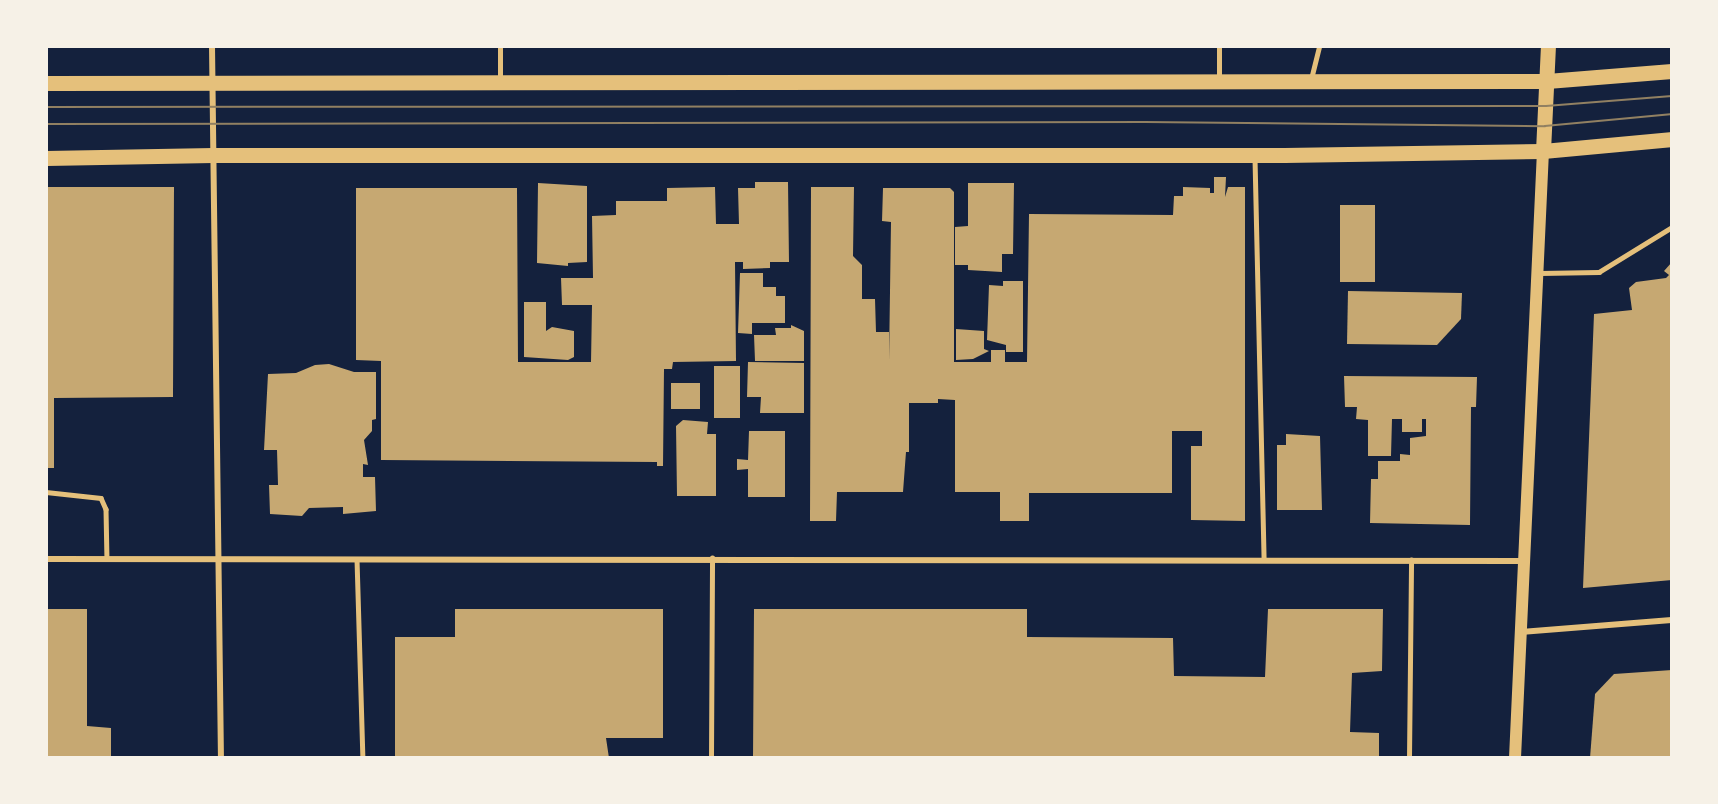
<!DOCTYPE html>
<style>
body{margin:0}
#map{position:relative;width:1718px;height:804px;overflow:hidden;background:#14213d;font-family:"Public Sans",sans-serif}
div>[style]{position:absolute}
.building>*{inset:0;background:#c6a872;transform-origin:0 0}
.service>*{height:4.5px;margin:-2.25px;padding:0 2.25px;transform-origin:2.25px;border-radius:2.25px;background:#e5c07b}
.minor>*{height:6px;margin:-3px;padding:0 3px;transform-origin:3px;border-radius:3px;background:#e5c07b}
.secondary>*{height:12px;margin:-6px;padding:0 6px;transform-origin:6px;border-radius:6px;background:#e5c07b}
.primary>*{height:15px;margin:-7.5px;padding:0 7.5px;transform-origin:7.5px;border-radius:7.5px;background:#e5c07b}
.tram>*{height:1.5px;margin:-0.75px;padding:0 0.75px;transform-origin:0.75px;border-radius:0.75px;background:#918062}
span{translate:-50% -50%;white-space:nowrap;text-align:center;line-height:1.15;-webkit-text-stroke:4.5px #f6f1e7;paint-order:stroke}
.frame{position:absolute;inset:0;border:48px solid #f6f1e7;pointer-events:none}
</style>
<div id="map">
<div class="building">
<div style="clip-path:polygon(1214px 177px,1226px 177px,1225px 197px,1228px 187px,1245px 187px,1245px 521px,1191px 520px,1191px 446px,1202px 446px,1202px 431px,1172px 431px,1172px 493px,1029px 493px,1029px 521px,1000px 521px,1000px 492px,955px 492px,955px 400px,938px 399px,938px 403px,909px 403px,909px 452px,906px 452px,903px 492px,837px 492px,836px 521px,810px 521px,811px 187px,854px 187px,853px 256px,862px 265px,862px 299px,875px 299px,876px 332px,889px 332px,889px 361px,891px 222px,882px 221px,883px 188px,950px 188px,954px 192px,954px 362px,991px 362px,991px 350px,1005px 350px,1005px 362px,1027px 362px,1029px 214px,1173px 215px,1174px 196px,1183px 196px,1183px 187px,1210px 188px,1210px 193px,1214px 193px)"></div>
<div style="clip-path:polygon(755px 182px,788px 182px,789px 262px,770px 262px,770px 268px,743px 269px,743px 262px,735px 262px,736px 361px,673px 362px,672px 369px,664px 369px,663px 466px,657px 466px,657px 462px,381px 460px,381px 361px,356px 360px,356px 188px,517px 188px,518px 362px,591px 362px,592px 305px,562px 305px,561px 278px,593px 278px,592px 216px,616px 215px,616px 201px,667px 201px,667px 188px,715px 187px,716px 224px,739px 224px,738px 188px,755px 188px)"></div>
<div style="clip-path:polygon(538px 183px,587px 186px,587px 262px,568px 263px,568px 266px,537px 263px)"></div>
<div style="clip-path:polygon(968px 183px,1014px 183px,1013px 254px,1002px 254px,1002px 272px,968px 270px,968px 265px,955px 265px,955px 227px,968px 226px)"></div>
<div style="clip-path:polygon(46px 187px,174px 187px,173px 397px,54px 398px,54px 468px,46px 468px)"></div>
<div style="left:1340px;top:205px;width:35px;height:77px"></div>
<div style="clip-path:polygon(1672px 262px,1672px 580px,1583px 588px,1594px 314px,1632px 310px,1629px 288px,1636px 282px,1666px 278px,1669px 275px,1664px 271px)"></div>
<div style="clip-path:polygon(740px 273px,763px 273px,763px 287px,776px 287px,776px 296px,785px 296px,785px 323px,752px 323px,752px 334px,738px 333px)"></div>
<div style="clip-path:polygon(1003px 281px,1023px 281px,1023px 352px,1006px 352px,1006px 345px,987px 340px,989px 285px,1003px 286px)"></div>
<div style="clip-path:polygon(1348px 291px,1462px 293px,1461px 319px,1437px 345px,1347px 344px)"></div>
<div style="clip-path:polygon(524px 302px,546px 302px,546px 331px,552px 327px,574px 331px,574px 357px,568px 360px,524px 357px)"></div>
<div style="clip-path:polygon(791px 325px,804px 331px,804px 361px,755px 361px,754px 335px,776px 335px,775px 328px,791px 328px)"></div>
<div style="clip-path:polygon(956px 329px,984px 331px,984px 349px,989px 351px,973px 359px,956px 360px)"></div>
<div style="clip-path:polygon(748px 362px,804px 363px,804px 413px,760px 413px,761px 397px,747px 397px)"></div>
<div style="clip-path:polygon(329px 364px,354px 372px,376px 372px,376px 419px,372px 420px,372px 431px,364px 440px,368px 465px,363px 464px,363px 477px,375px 477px,376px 511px,343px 514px,343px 507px,309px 508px,302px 516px,270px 514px,269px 485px,278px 485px,277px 450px,264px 450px,268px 374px,296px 373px,315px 365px)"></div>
<div style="left:714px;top:366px;width:26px;height:52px"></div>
<div style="clip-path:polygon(1344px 376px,1477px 377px,1476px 407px,1471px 407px,1470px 525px,1370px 523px,1371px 479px,1378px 479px,1378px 461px,1400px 461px,1400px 454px,1410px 455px,1410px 438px,1426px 436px,1426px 419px,1422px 419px,1422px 432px,1402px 432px,1402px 419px,1392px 419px,1391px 456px,1368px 456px,1368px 420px,1356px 419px,1357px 407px,1345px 407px)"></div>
<div style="left:671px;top:383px;width:29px;height:26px"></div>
<div style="clip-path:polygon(683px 420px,708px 422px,707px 434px,716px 434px,716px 496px,677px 496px,676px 426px)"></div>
<div style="clip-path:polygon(749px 431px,785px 431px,785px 497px,748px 497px,748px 469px,737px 470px,737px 459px,748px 460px)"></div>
<div style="clip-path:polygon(1286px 434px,1320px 436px,1322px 510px,1277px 510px,1277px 445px,1286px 445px)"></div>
<div style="clip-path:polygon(46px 609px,87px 609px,87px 726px,111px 728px,111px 758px,46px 758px)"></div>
<div style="clip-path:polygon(455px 609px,663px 609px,663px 738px,606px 738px,609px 758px,395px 758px,395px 637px,455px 637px)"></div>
<div style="clip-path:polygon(754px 609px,1027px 609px,1027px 637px,1173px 638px,1174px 676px,1265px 677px,1268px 609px,1383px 609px,1382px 671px,1352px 673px,1350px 732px,1379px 733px,1379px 758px,753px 758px)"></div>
<div style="clip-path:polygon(1672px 670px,1672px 758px,1590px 758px,1595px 694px,1614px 674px)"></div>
</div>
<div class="service">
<div style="left:1311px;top:79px;width:34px;rotate:-76deg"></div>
<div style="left:500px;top:80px;width:34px;rotate:-90deg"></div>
<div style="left:1219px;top:80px;width:34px;rotate:-90deg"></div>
<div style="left:1255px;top:158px;width:402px;rotate:88.7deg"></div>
<div style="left:1540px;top:273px;width:59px;rotate:-1deg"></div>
<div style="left:1599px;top:272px;width:86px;rotate:-31.7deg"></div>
<div style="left:46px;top:492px;width:55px;rotate:6.2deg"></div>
<div style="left:101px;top:498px;width:12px;rotate:66deg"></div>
<div style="left:106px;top:509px;width:50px;rotate:88.9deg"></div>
<div style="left:357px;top:559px;width:199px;rotate:88.3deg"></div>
<div style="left:711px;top:758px;width:200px;rotate:-89.7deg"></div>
<div style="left:1409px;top:758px;width:198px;rotate:-89.4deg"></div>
</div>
<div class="minor">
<div style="left:212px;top:46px;width:712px;rotate:89.28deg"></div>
<div style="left:46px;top:559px;width:1477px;rotate:0.08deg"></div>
<div style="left:1520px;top:632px;width:152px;rotate:-4.5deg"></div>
</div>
<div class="secondary">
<div style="left:1515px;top:758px;width:608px;rotate:-87.36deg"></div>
</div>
<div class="primary">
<div style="left:46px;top:83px;width:1501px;rotate:-0.08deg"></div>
<div style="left:1547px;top:81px;width:125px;rotate:-4.6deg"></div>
<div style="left:1543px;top:151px;width:105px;rotate:-87.3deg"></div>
<div style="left:46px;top:158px;width:167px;rotate:-1deg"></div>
<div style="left:213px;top:155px;width:1071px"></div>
<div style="left:1284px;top:155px;width:259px;rotate:-0.9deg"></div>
<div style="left:1543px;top:151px;width:130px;rotate:-5.3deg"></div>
</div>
<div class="tram">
<div style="left:46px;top:107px;width:1500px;rotate:-0.04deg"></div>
<div style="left:1546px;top:106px;width:126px;rotate:-4.5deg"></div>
<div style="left:46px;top:124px;width:1099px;rotate:-0.1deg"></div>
<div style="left:1145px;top:122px;width:400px;rotate:0.6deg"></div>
<div style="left:1545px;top:126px;width:128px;rotate:-5.4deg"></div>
</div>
<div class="frame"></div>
</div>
